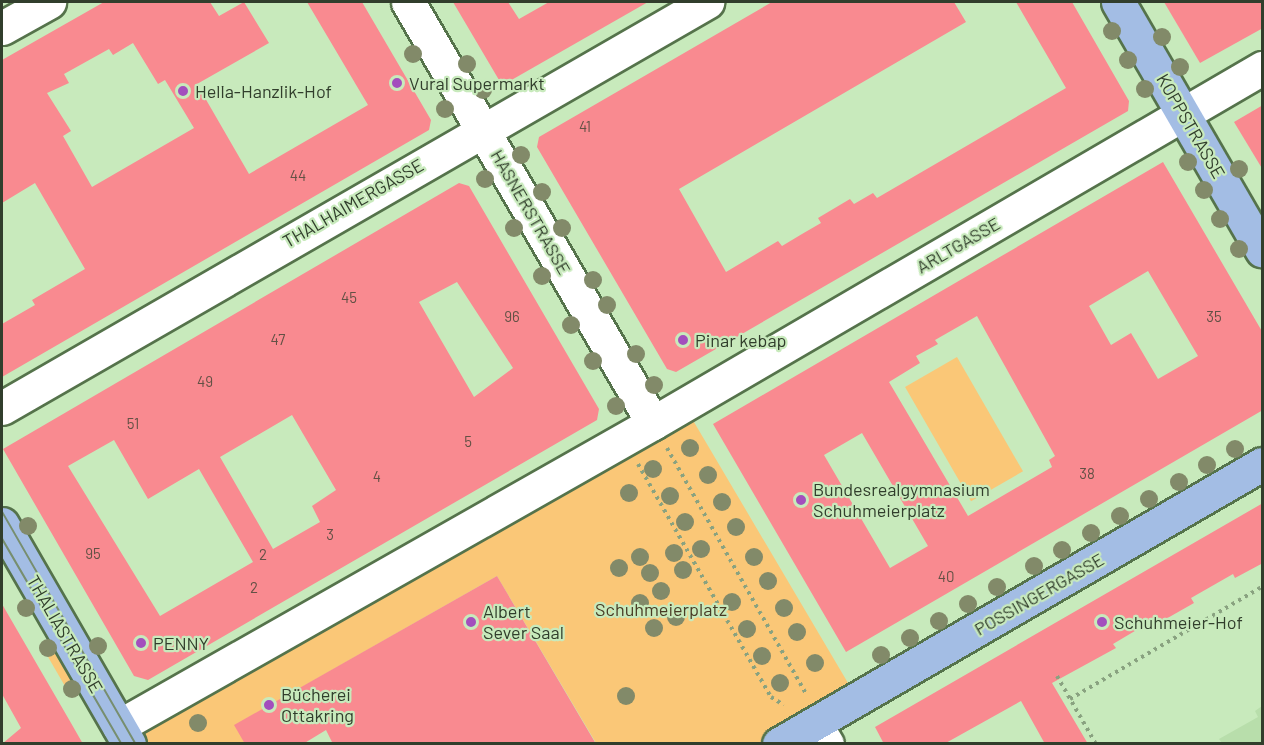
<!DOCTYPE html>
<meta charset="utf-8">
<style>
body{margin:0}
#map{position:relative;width:1264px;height:745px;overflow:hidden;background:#c8eabc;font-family:Barlow,sans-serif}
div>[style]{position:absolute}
.built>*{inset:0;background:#b8deab}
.green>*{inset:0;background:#fac777;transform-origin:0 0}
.building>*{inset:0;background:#f98a90}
.path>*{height:4px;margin-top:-2px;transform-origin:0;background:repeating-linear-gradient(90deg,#89a280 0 3px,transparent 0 7.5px)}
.roads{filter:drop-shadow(2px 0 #55734b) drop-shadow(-2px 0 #55734b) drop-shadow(0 2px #55734b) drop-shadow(0 -2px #55734b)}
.minor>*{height:33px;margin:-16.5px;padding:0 16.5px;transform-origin:16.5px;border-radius:16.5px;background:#fff}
.major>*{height:33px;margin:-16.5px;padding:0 16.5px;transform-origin:16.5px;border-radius:16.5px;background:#a3bde4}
.tram>*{height:1.5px;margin:-0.75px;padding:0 0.75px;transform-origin:0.75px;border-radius:0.75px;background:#778e6f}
.trees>*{width:18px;height:18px;margin:-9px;border-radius:50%;background:#828a69}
.dots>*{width:16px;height:16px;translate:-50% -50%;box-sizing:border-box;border:3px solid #c8eabc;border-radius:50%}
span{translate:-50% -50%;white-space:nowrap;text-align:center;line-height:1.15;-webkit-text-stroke:4.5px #c8eabc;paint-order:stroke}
.number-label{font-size:15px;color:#635145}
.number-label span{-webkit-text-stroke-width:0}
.poi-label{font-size:18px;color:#313e2c}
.left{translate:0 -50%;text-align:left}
.street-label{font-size:18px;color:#313e2c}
.park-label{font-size:18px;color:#493b25}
.frame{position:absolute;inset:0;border:3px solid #313e2c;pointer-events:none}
</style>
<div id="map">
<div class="built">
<div style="clip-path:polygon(1262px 706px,1262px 743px,1222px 743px,1219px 739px,1258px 717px,1255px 711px)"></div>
</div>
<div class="green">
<div style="left:957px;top:357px;width:132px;height:60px;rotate:60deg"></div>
<div style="clip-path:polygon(691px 417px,848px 683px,815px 724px,781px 743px,596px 743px,497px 576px,235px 725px,245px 743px,129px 743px,119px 726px)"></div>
<div style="left:51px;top:642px;width:54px;height:10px;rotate:60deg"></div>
</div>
<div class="building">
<div style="clip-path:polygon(evenodd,104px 2px,210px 2px,219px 16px,244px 2px,269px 43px,197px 84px,249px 174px,368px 105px,307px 2px,362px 2px,431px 120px,429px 130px,2px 377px,2px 324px,35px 305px,32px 300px,85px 269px,35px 183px,2px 203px,2px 60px,104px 2px,133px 43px,158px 84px,165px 80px,194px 128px,92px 187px,63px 136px,71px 131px,47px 93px,69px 83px,64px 74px,109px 49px,113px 55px,133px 43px)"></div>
<div style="clip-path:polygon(453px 2px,508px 2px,519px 19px,549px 2px,648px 2px,508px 82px,499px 80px)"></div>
<div style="clip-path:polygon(772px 2px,954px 2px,966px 22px,679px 189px,726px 272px,778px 241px,782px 246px,802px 234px,821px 223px,818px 218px,850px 199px,854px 204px,873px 193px,877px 198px,1066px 88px,1016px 2px,1072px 2px,1129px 101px,1128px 111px,676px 372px,667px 369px,537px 147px,539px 137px)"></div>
<div style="clip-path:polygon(1164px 2px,1263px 2px,1263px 28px,1200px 63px)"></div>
<div style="clip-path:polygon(1263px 105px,1263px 170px,1234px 122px)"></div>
<div style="clip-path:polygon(evenodd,1163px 162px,1263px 333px,1263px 410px,846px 652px,713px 424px,1163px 162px,1148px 271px,1198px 356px,1158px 379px,1131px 333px,1111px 345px,1089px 306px,1148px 271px,1163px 162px,977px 316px,1055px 456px,1049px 460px,1052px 467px,968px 516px,889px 382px,920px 363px,916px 356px,938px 344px,935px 340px,977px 316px,1163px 162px,862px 433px,928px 546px,890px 568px,824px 455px,862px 433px)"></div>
<div style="clip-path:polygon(evenodd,459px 183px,469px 186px,599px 409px,597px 420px,148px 680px,134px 676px,3px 449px,459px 183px,457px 282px,513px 368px,474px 397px,419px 302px,457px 282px,459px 183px,292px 415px,336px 490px,312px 506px,320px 522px,273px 549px,220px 457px,292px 415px,459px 183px,114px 440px,148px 499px,199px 469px,253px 562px,160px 616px,68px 466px,114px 440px)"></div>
<div style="clip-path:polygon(1263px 503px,1263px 563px,1235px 578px,1233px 574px,1191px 598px,1194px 603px,1157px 624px,1155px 619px,1113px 644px,1116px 648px,1052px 683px,1088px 744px,1045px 744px,1021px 701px,944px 744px,884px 744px,875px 727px)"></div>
<div style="clip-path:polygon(497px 576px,596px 744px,333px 744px,326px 730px,303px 744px,245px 744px,234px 725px)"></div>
<div style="clip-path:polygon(2px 604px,71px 723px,83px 744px,2px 744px,21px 728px,2px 694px)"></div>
</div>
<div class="path">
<div style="left:667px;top:448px;width:284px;rotate:60.5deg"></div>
<div style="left:638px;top:464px;width:268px;rotate:60.3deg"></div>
<div style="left:771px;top:697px;width:15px;rotate:32deg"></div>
<div style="left:1057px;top:676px;width:78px;rotate:60.2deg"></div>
<div style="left:1070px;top:699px;width:222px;rotate:-30.3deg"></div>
</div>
<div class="roads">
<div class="minor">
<div style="left:408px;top:2px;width:487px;rotate:59.8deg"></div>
<div style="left:2px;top:28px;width:54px;rotate:-29deg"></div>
<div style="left:2px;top:408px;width:814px;rotate:-29.94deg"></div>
<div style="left:815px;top:724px;width:23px;rotate:59deg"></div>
<div style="left:119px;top:726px;width:614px;rotate:-29.57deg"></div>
<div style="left:653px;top:423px;width:705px;rotate:-30.24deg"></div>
</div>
<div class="major">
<div style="left:1118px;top:2px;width:287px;rotate:59.9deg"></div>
<div style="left:2px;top:524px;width:254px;rotate:60deg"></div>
<div style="left:779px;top:744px;width:558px;rotate:-30.1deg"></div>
</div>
</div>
<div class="tram">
<div style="left:2px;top:511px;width:269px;rotate:60.1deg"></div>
<div style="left:2px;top:538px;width:238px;rotate:59.8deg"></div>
</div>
<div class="trees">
<div style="left:1112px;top:31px"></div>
<div style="left:1162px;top:37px"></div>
<div style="left:413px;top:54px"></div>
<div style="left:1128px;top:60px"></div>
<div style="left:467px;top:64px"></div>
<div style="left:1180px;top:67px"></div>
<div style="left:1145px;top:89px"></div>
<div style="left:483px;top:90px"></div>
<div style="left:445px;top:109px"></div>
<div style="left:521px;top:155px"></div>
<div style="left:1188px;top:162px"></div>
<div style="left:1239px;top:169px"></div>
<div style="left:485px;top:179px"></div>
<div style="left:1204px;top:190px"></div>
<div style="left:542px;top:192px"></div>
<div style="left:1220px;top:219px"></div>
<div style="left:514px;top:228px"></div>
<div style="left:562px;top:228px"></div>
<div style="left:1239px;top:249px"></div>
<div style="left:542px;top:276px"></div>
<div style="left:593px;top:280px"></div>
<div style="left:607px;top:305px"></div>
<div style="left:571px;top:325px"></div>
<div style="left:636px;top:354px"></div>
<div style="left:593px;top:361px"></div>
<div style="left:654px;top:385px"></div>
<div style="left:616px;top:406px"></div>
<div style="left:690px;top:448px"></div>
<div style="left:1235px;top:449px"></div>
<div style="left:1207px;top:465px"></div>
<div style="left:653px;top:469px"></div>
<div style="left:708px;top:475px"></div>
<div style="left:1179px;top:482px"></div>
<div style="left:629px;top:493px"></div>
<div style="left:670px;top:496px"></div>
<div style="left:1149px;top:499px"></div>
<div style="left:722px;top:502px"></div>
<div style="left:1120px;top:516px"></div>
<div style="left:685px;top:522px"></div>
<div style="left:28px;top:526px"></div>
<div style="left:736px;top:527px"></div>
<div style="left:1091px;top:533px"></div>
<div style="left:701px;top:549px"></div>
<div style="left:1062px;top:550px"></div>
<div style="left:674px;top:553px"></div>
<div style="left:640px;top:557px"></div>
<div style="left:754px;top:557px"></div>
<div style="left:1034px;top:566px"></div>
<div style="left:619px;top:568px"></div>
<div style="left:683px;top:570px"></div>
<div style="left:650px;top:573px"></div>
<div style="left:768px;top:581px"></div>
<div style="left:997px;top:587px"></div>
<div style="left:661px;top:591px"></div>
<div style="left:732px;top:602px"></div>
<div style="left:640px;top:603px"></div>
<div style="left:968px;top:604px"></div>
<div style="left:26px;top:608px"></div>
<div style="left:784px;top:608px"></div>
<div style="left:676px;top:617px"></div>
<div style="left:939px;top:621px"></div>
<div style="left:654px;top:628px"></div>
<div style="left:747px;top:629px"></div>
<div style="left:797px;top:632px"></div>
<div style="left:910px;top:638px"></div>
<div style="left:98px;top:646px"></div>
<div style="left:48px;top:648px"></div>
<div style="left:881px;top:655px"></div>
<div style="left:762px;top:656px"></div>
<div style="left:815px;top:663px"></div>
<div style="left:780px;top:683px"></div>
<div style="left:72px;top:689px"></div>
<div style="left:626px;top:696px"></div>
<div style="left:198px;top:723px"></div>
</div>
<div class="dots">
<div style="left:397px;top:83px;background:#a34ebd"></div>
<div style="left:183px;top:91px;background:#a34ebd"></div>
<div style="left:683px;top:340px;background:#a34ebd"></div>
<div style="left:801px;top:500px;background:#a34ebd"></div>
<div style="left:471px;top:622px;background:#a34ebd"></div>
<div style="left:1102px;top:622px;background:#a34ebd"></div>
<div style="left:141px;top:643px;background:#a34ebd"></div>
<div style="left:269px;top:705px;background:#a34ebd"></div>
</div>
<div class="number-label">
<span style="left:585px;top:127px">41</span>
<span style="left:298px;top:176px">44</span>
<span style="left:349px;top:298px">45</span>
<span style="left:512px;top:317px">96</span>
<span style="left:1214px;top:317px">35</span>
<span style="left:278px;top:340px">47</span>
<span style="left:205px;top:382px">49</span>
<span style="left:133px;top:424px">51</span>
<span style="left:468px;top:442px">5</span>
<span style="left:1087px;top:474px">38</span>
<span style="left:377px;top:477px">4</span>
<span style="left:330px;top:535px">3</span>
<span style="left:93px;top:554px">95</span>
<span style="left:263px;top:555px">2</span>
<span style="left:946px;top:577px">40</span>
<span style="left:254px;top:588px">2</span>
</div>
<div class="poi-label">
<span class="left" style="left:409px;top:83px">Vural Supermarkt</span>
<span class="left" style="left:195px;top:91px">Hella-Hanzlik-Hof</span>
<span class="left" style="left:695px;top:340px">Pinar kebap</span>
<span class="left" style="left:813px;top:500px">Bundesrealgymnasium<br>Schuhmeierplatz</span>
<span class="left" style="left:483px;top:622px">Albert<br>Sever Saal</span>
<span class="left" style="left:1114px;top:622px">Schuhmeier-Hof</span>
<span class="left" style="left:153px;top:643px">PENNY</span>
<span class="left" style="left:281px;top:705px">Bücherei<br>Ottakring</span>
</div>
<div class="street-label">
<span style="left:1191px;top:126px;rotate:60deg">KOPPSTRASSE</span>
<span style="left:353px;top:203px;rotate:-30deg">THALHAIMERGASSE</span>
<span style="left:531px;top:212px;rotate:60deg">HASNERSTRASSE</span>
<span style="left:958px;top:245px;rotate:-30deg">ARLTGASSE</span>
<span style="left:1039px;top:594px;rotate:-30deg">POSSINGERGASSE</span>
<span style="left:65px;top:634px;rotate:60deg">THALIASTRASSE</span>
</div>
<div class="park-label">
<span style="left:661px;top:609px">Schuhmeierplatz</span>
</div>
<div class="frame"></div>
</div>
